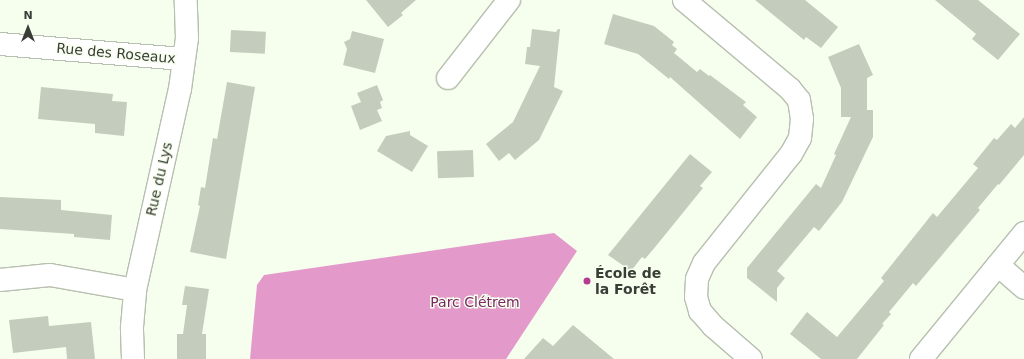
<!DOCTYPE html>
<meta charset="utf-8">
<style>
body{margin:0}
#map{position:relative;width:1024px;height:359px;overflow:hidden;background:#f6ffee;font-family:"DejaVu Sans",sans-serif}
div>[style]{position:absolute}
.forest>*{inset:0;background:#e39aca}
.building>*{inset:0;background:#c4cdbd;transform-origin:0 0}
.roads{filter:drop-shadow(1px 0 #b7bfb0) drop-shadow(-1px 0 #b7bfb0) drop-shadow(0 1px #b7bfb0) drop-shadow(0 -1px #b7bfb0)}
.street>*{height:22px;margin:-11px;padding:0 11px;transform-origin:11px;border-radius:11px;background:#fff}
.dots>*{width:11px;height:11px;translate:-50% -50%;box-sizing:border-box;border:2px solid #f6ffee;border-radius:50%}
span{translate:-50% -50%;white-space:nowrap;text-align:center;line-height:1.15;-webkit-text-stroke:3px #f6ffee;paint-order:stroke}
.street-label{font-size:14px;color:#393d36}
.poi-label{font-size:14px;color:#393d36;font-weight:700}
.left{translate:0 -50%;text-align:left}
.park-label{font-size:14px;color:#7b2764}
.north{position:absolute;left:8px;top:8px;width:40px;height:40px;-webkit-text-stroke:3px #f6ffee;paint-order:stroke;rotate:0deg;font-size:11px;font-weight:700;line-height:16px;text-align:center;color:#393d36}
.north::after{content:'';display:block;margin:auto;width:14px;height:18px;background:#393d36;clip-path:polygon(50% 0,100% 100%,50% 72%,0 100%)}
</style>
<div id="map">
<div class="forest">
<div style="clip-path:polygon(554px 233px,577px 251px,506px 359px,250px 359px,257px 285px,264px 275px)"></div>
</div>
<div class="building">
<div style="clip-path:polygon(366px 0,416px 0,401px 13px,403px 15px,388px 27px)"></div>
<div style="clip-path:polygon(755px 0,805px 0,838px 27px,821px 48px,806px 37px,804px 40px)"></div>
<div style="clip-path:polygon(935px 0,978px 0,1020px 34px,998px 60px,972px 39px,976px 34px)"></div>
<div style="clip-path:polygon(613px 14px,654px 26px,674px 42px,672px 45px,677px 49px,674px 53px,697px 72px,700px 69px,709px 76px,710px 75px,746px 102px,743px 105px,757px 117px,740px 139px,670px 77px,669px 79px,638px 54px,604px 44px)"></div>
<div style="clip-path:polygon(532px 29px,556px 32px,558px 29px,560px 29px,554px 87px,563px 91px,539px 140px,515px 160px,509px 153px,499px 161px,486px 144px,513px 122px,540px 66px,525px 64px,527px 47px,530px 47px)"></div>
<div style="left:231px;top:30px;width:35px;height:22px;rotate:3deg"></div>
<div style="clip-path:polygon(352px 31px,384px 39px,375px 73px,343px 65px,347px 49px,344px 42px,350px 39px)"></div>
<div style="clip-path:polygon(859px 44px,873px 75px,867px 78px,867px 110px,873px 110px,873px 137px,842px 202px,819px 231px,814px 227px,777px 271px,785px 278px,777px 288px,777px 302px,747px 278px,747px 268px,816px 184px,821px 188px,836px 155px,834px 154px,851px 117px,841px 117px,841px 88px,828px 57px)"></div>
<div style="clip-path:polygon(227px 82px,255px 87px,226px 259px,190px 252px,200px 206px,198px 205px,201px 187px,205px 188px,213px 138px,217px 139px)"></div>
<div style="clip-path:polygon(377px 85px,383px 100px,380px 102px,382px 108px,377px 110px,382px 121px,360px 130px,351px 106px,361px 102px,357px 93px)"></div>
<div style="clip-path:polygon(41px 87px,113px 94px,112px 101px,127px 102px,124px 136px,95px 133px,95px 124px,38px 119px)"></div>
<div style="clip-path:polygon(1024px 117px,1024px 155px,999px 185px,998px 184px,978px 208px,980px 210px,916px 286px,913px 283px,889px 312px,891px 314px,882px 324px,884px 325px,857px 359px,821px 359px,790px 334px,807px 312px,837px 337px,884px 281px,881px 278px,933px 213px,937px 217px,978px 168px,973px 164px,994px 138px,997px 140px,1011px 124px,1015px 128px)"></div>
<div style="clip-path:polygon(410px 131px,410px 135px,428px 146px,412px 172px,377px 151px,386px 136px)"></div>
<div style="left:473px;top:150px;width:27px;height:36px;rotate:88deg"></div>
<div style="clip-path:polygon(690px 154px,712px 172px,700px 186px,703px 188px,656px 246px,645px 259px,642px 257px,631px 271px,608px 255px)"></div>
<div style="clip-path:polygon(0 197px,61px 200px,61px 210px,112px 215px,110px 240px,74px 237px,74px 234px,0 229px)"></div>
<div style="clip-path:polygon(185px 286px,209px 289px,202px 334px,206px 334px,206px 359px,177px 359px,177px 334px,183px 334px,187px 305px,182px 305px)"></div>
<div style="clip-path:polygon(48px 316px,49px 326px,91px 322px,95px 359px,67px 359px,66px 347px,13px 353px,9px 320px)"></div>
<div style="clip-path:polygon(573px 325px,614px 359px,524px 359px,543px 338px,553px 346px)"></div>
</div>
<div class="roads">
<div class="street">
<div style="left:684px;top:0;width:138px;rotate:40deg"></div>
<div style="left:790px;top:89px;width:14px;rotate:51deg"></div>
<div style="left:799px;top:100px;width:19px;rotate:81deg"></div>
<div style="left:802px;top:119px;width:19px;rotate:96deg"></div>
<div style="left:800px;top:138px;width:18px;rotate:119deg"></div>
<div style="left:791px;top:154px;width:139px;rotate:128.6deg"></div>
<div style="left:704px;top:263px;width:17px;rotate:114deg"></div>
<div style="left:697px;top:279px;width:18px;rotate:93deg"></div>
<div style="left:696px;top:297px;width:15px;rotate:74deg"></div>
<div style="left:700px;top:311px;width:20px;rotate:49deg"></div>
<div style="left:713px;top:326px;width:50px;rotate:41deg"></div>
<div style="left:0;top:44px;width:184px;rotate:4.7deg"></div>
<div style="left:448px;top:78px;width:99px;rotate:-52deg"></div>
<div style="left:998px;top:265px;width:35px;rotate:41deg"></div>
<div style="left:0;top:280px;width:50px;rotate:-5.7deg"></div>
<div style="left:50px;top:275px;width:86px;rotate:10deg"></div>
<div style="left:133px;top:359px;width:32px;rotate:-92deg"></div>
<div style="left:132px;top:327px;width:37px;rotate:-85deg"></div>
<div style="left:135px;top:290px;width:206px;rotate:-77.4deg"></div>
<div style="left:180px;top:89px;width:51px;rotate:-82.2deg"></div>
<div style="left:187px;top:38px;width:38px;rotate:-92deg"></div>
<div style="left:921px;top:359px;width:163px;rotate:-50.7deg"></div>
</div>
</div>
<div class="dots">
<div style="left:587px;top:281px;background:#b43d93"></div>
</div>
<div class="street-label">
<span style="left:116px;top:53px;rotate:5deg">Rue des Roseaux</span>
<span style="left:159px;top:179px;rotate:-77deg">Rue du Lys</span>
</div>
<div class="poi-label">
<span class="left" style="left:595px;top:281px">École de<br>la Forêt</span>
</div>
<div class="park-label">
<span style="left:475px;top:302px">Parc Clétrem</span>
</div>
<div class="north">N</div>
</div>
